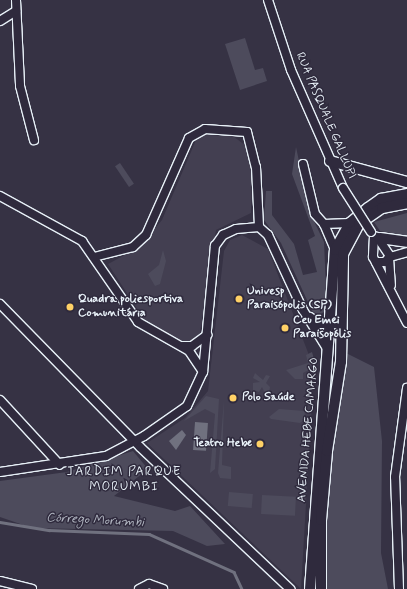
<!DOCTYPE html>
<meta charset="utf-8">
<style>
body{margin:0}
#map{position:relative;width:407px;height:589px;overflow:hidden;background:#363244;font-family:Mynerve,sans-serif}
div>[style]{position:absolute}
.built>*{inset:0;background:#433f51}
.green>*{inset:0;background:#4d4b5c;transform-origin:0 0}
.water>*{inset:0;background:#70717f;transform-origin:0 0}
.stream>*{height:2.5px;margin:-1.25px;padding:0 1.25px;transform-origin:1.25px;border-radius:1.25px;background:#70717f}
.roads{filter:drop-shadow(1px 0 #e8f1f8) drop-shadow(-1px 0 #e8f1f8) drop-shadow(0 1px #e8f1f8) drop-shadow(0 -1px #e8f1f8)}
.minor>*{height:8px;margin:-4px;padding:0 4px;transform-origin:4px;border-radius:4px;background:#2f2a3d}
.major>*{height:10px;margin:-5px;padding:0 5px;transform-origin:5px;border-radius:5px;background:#2f2a3d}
.bridges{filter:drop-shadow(1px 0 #e8f1f8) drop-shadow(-1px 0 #e8f1f8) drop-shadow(0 1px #e8f1f8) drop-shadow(0 -1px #e8f1f8)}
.minor-bridge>*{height:8px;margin:-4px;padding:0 4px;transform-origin:4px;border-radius:4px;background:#2f2a3d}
.dots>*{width:11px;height:11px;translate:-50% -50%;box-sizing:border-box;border:2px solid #2f2a3d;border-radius:50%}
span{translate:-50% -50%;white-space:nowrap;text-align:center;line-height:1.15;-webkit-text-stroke:3px #2f2a3d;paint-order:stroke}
.street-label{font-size:12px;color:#e8f1f8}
.poi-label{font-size:12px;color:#e8f1f8;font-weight:700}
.left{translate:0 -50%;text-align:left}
.right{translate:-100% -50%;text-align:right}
.neighbourhood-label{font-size:13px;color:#e8f1f8;letter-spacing:1px}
.water-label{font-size:13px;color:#b2b7c2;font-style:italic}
</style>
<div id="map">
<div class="built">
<div style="clip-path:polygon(203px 135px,233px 136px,246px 146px,252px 168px,251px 213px,216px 230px,200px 333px,191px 341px,179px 341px,145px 321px,108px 264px,140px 247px,162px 220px,196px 140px)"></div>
<div style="clip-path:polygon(242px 235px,268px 249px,314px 368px,301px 589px,147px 443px,185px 418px,208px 391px,224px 251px,230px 240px)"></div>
</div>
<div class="green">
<div style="clip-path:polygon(245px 38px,255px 70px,263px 68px,267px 81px,240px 90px,225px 44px)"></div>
<div style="clip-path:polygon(296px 147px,310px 213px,324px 242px,326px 288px,324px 312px,319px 315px,312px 311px,281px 243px,264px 220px,266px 191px,272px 191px,272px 215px,294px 244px,303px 275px,317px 272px,308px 240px,315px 236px,292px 174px)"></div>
<div style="left:120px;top:163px;width:25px;height:6px;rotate:56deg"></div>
<div style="clip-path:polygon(407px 213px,407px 236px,380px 231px,374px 222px)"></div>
<div style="clip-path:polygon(163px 250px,166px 261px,160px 284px,155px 286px,148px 274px,159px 265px)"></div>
<div style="clip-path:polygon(312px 352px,316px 366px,303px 373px,303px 379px,295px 379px,286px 370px,308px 363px,306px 355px)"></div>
<div style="clip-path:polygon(346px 353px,374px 367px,382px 441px,381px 553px,388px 589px,321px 589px,330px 453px)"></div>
<div style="clip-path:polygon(255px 373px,263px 380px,266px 375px,270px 376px,266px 383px,270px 387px,269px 393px,265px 393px,262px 387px,259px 392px,253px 390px,253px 383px,260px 382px,253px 378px)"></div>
<div style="clip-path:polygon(206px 396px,219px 399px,215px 469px,210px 473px,215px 414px,205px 409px,184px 421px)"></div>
<div style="clip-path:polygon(224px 400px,222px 465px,231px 467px,231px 479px,220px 478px,218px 473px)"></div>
<div style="clip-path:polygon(279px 409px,305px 411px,304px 420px,300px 423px,271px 419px,269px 417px)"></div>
<div style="clip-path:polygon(133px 451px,148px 469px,114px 496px,175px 511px,190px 506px,225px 544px,207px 546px,173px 531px,32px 528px,0 517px,0 481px,67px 472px)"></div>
<div style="left:229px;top:492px;width:24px;height:14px;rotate:5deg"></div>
<div style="left:262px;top:495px;width:34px;height:19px;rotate:3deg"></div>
</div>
<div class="water">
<div style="left:195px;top:422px;width:13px;height:28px;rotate:4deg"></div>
<div style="clip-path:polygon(182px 430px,186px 435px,176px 450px,169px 441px)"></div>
</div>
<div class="stream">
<div style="left:0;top:522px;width:50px;rotate:9.3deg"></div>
<div style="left:49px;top:530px;width:100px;rotate:2.3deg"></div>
<div style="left:149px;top:534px;width:93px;rotate:24.1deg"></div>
<div style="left:234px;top:572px;width:19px;rotate:65deg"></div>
</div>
<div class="roads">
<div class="minor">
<div style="left:16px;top:0;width:86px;rotate:87.3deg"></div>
<div style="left:20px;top:86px;width:56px;rotate:75.5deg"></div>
<div style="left:268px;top:0;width:74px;rotate:71.8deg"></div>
<div style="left:291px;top:70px;width:129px;rotate:66.2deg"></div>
<div style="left:0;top:21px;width:19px;rotate:-32deg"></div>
<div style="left:303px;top:164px;width:51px;rotate:76.5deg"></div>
<div style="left:315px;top:214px;width:13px;rotate:48deg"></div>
<div style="left:324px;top:224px;width:28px;rotate:67deg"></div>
<div style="left:0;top:196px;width:94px;rotate:28.8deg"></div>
<div style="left:82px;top:241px;width:98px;rotate:55.3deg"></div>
<div style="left:138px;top:322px;width:59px;rotate:29.6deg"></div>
<div style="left:189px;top:351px;width:25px;rotate:56deg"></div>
<div style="left:324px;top:224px;width:26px;rotate:-2deg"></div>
<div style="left:374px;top:236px;width:21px;rotate:93deg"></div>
<div style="left:373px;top:257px;width:74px;rotate:62.7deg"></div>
<div style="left:94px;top:257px;width:40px;rotate:-14.4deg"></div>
<div style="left:133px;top:247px;width:18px;rotate:-43deg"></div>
<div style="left:146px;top:235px;width:106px;rotate:-66.1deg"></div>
<div style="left:189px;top:138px;width:18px;rotate:-29deg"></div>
<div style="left:205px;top:129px;width:42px;rotate:4.1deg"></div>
<div style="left:247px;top:132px;width:36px;rotate:76deg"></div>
<div style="left:256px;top:167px;width:60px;rotate:87.1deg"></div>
<div style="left:390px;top:257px;width:18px;rotate:-16deg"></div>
<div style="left:389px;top:258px;width:27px;rotate:86deg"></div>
<div style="left:376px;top:262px;width:9px"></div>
<div style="left:385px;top:262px;width:8px;rotate:-50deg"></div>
<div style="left:390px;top:256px;width:23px;rotate:-124deg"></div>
<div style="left:0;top:304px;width:200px;rotate:45.6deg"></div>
<div style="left:140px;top:447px;width:207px;rotate:43.4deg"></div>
<div style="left:310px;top:317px;width:11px;rotate:38deg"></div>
<div style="left:319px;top:324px;width:23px"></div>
<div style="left:182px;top:346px;width:10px"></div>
<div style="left:192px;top:346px;width:19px;rotate:-36deg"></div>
<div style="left:0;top:400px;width:88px;rotate:47.3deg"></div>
<div style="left:0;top:472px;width:107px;rotate:-8.6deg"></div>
<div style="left:106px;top:456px;width:43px;rotate:-27.8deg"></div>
<div style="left:144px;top:436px;width:52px;rotate:-34.9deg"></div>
<div style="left:187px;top:406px;width:38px;rotate:-65deg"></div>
<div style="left:203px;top:372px;width:127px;rotate:-84.6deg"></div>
<div style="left:215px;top:246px;width:14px;rotate:-54deg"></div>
<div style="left:223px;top:235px;width:14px;rotate:-25deg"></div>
<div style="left:236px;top:229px;width:23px;rotate:-5deg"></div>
<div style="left:259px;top:227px;width:12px;rotate:42deg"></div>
<div style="left:268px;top:235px;width:83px;rotate:65deg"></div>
<div style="left:303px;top:310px;width:47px;rotate:58deg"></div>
<div style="left:0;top:581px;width:33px;rotate:14deg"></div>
<div style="left:139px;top:589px;width:11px;rotate:-27deg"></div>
<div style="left:149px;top:584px;width:15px;rotate:20deg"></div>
<div style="left:399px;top:589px;width:112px;rotate:-92deg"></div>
<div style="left:395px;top:477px;width:90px;rotate:-82.3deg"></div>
</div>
<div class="major">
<div style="left:330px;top:161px;width:80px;rotate:15.3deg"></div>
<div style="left:380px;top:238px;width:27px;rotate:8deg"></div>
<div style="left:310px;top:589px;width:340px;rotate:-85.8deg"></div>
<div style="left:335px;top:250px;width:31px;rotate:-61deg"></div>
<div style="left:350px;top:223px;width:23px;rotate:-40deg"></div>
<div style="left:368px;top:208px;width:16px;rotate:-35deg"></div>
<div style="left:381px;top:199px;width:26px;rotate:-11deg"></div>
<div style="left:321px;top:589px;width:69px;rotate:-90deg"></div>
<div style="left:321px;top:520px;width:69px;rotate:-85deg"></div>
<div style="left:327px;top:451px;width:90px;rotate:-81.1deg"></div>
<div style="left:341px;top:362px;width:108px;rotate:-88.9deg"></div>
<div style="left:343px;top:254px;width:34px;rotate:-62deg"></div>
<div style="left:359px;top:224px;width:28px;rotate:-35deg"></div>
<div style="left:382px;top:208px;width:25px;rotate:-11deg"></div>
</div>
</div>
<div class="bridges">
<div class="minor-bridge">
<div style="left:343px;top:188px;width:52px;rotate:57.5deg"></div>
</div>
</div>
<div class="dots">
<div style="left:239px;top:299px;background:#ffd166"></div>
<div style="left:70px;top:307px;background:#ffd166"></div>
<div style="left:285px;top:328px;background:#ffd166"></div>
<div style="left:233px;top:398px;background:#ffd166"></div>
<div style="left:260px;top:444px;background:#ffd166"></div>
</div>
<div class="street-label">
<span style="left:325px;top:116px;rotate:67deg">RUA PASQUALE GALLUPI</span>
<span style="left:309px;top:430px;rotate:-85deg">AVENIDA HEBE CAMARGO</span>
</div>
<div class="poi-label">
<span class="left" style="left:247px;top:299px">Univesp<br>Paraisópolis (SP)</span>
<span class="left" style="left:78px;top:307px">Quadra poliesportiva<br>Comunitária</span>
<span class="left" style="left:293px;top:328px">Ceu Emei<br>Paraisopólis</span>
<span class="left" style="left:242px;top:398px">Polo Saúde</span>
<span class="right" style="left:252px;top:444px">Teatro Hebe</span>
</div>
<div class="neighbourhood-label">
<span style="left:124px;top:480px">JARDIM PARQUE<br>MORUMBI</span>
</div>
<div class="water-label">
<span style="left:95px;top:521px;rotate:3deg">Córrego Morumbi</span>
</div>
</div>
